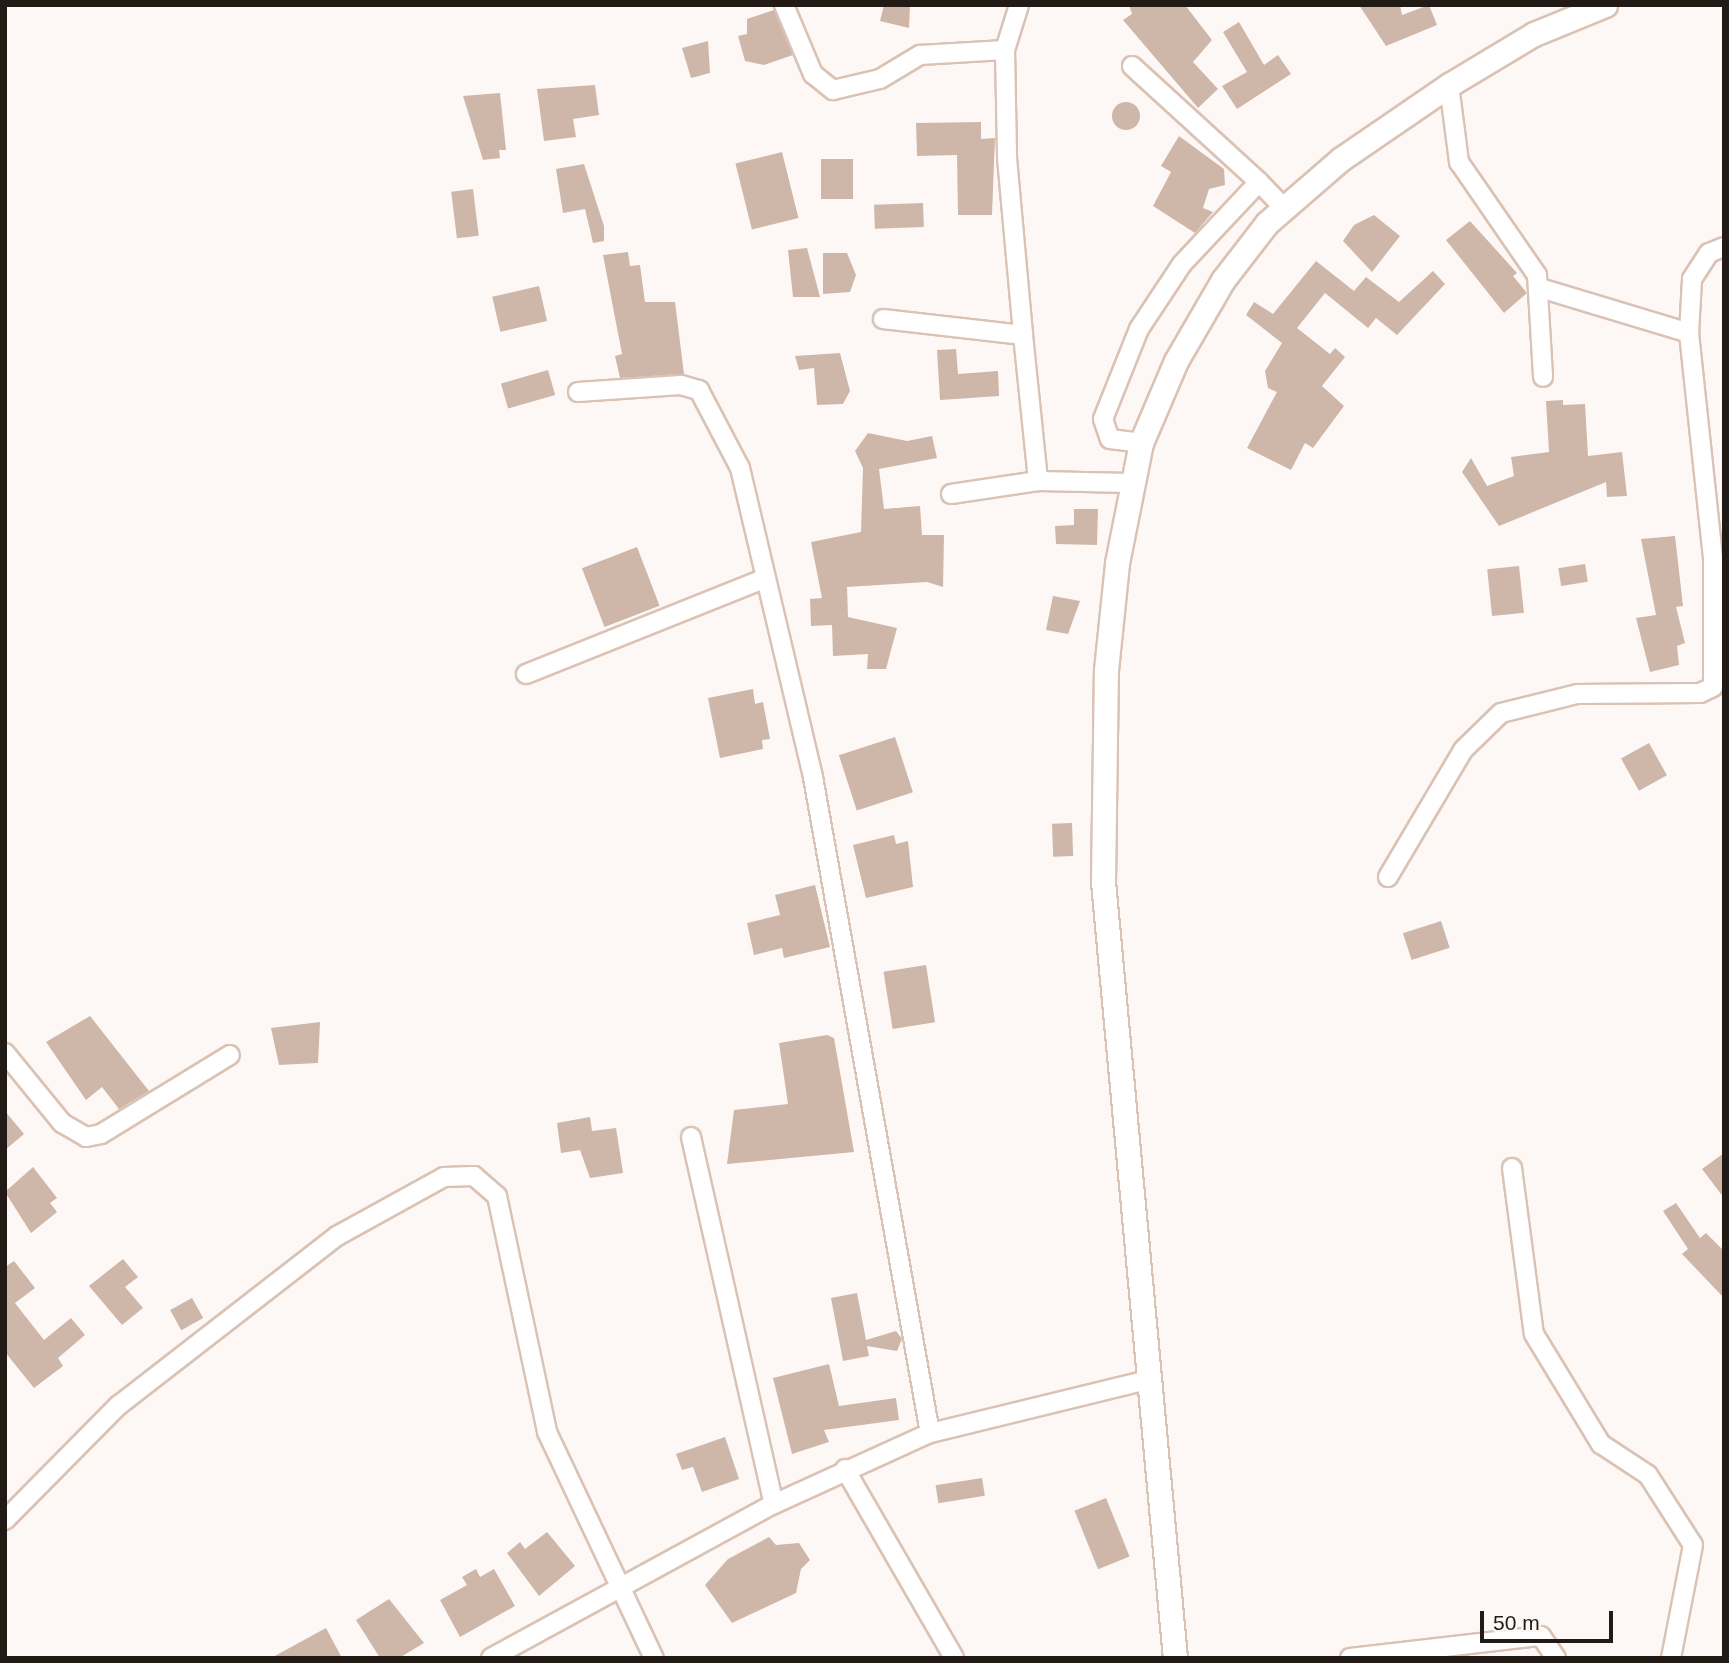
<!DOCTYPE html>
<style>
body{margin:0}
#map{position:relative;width:1729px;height:1663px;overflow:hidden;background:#fdf8f5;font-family:Arial,sans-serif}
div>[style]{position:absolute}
.building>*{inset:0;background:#ceb7a8;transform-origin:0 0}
.round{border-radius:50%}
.roads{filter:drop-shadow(2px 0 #dac2b4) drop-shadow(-2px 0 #dac2b4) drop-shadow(0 2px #dac2b4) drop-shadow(0 -2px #dac2b4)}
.minor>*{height:18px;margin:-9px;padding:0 9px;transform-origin:9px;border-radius:9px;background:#fff}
.tertiary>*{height:23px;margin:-11.5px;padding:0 11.5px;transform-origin:11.5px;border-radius:11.5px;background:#fff}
span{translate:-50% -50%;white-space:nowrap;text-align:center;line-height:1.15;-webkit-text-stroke:7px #fdf8f5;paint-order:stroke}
.frame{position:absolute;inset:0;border:7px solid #221a14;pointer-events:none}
.scale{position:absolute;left:1480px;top:1611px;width:133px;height:32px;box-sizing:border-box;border:4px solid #221a14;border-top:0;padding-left:9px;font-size:21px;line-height:24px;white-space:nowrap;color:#221a14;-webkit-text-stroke:5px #fdf8f5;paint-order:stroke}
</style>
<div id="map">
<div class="building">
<div style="clip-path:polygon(884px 5px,910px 5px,909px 28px,880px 21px)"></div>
<div style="clip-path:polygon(1129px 5px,1185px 5px,1212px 40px,1193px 62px,1218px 89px,1198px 108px,1123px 20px,1132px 14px)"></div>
<div style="clip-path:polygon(1359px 5px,1400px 5px,1402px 15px,1429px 5px,1437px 25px,1386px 46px)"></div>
<div style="clip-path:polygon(774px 10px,793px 55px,764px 65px,745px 61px,738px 36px,747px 34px,747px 19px)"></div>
<div style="clip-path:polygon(1239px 22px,1264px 65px,1278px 55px,1291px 74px,1237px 109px,1222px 86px,1247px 72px,1223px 32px)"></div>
<div style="clip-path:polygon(708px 41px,710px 73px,691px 78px,682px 48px)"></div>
<div style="clip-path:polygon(595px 85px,599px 115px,573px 119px,576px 137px,544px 141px,537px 89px)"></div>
<div style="clip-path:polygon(500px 93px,506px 150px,499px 150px,500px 158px,483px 160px,463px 96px)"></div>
<div class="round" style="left:1112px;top:102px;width:28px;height:28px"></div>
<div style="clip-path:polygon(981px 122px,981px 139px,995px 138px,992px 215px,958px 215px,957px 155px,917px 156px,916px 123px)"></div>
<div style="clip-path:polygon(1179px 136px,1224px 169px,1225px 185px,1209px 189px,1203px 208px,1213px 212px,1195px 233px,1153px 206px,1171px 172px,1161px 166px)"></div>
<div style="left:782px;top:152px;width:68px;height:48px;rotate:76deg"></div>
<div style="left:821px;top:159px;width:32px;height:40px"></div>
<div style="clip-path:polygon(584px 164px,604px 226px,604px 241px,593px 243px,585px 209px,563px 213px,556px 169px)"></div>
<div style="left:473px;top:189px;width:47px;height:22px;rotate:83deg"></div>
<div style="left:923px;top:203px;width:24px;height:49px;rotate:88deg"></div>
<div style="clip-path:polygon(1374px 215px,1400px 236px,1372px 272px,1343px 241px,1354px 225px)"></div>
<div style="clip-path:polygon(1470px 221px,1517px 273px,1513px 276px,1527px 293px,1504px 313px,1446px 240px)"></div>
<div style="clip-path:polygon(807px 248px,820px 297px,793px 297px,788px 250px)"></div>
<div style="clip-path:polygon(628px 252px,630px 266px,640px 265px,645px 302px,675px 302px,684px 374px,620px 378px,615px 356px,622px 354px,603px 255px)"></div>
<div style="clip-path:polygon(823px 253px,847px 253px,856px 275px,850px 292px,823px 294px)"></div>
<div style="clip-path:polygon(1316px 261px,1354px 291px,1366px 277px,1399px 302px,1433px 271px,1445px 284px,1397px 335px,1376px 318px,1368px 328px,1325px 293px,1297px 328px,1330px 354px,1335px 348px,1345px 357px,1322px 386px,1344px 406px,1313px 448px,1305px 443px,1291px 470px,1247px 448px,1277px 392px,1268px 388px,1265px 371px,1282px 343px,1246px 315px,1254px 302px,1273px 314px)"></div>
<div style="left:539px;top:286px;width:36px;height:48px;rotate:77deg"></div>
<div style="clip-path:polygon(956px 349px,958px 374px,998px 371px,999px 396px,940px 400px,937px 350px)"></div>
<div style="clip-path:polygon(840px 353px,850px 391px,843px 404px,817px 405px,814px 368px,799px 370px,795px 356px)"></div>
<div style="left:548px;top:370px;width:26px;height:49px;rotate:74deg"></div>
<div style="clip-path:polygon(1563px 400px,1563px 405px,1585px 404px,1588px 456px,1622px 452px,1627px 496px,1607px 497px,1606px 482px,1499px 526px,1462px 472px,1471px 458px,1487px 486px,1514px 476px,1511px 457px,1549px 452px,1546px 401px)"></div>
<div style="clip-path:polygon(868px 433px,907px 441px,932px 436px,937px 458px,879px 469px,884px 509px,920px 506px,922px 535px,944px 535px,943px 587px,927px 582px,847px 587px,848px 617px,897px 628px,886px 669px,867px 669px,868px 654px,833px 656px,832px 625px,811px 626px,810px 599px,822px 598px,811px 542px,861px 532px,863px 468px,855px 451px)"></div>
<div style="clip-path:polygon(1074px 509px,1098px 509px,1097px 545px,1056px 544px,1055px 526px,1074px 525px)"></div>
<div style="clip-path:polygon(1675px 536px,1683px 606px,1676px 607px,1685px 643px,1677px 646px,1679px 665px,1650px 672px,1636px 618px,1656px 615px,1641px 539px)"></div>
<div style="left:637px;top:547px;width:63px;height:59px;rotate:69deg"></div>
<div style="left:1585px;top:564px;width:18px;height:27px;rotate:81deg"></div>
<div style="left:1519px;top:566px;width:47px;height:32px;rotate:84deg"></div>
<div style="clip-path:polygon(1053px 596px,1080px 601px,1068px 634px,1046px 630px)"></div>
<div style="clip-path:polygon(753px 689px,755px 704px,763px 702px,770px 739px,762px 740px,763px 749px,720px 758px,708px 698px)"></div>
<div style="left:895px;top:737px;width:58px;height:59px;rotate:72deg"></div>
<div style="left:1649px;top:743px;width:37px;height:32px;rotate:61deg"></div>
<div style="left:1072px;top:823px;width:33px;height:20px;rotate:88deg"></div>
<div style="clip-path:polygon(894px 835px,896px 844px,908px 841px,913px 887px,866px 898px,853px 845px)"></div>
<div style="clip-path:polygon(815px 885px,830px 947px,784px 958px,782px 948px,754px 955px,747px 923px,780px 915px,775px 895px)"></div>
<div style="left:1441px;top:921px;width:28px;height:40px;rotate:72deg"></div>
<div style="left:926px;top:965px;width:58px;height:43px;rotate:81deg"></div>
<div style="clip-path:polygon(90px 1016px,149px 1091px,119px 1109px,102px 1087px,86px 1100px,46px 1042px)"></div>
<div style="clip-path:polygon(320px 1022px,318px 1063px,279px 1065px,271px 1028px)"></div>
<div style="clip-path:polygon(827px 1035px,834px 1038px,854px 1152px,727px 1164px,734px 1110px,788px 1104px,779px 1043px)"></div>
<div style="clip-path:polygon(5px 1111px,24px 1134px,5px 1150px)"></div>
<div style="clip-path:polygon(590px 1117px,592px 1131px,616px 1128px,623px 1173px,590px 1178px,580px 1150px,561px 1153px,557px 1123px)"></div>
<div style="clip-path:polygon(1724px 1153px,1724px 1198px,1702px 1169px)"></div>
<div style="clip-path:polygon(33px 1167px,57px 1198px,50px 1203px,57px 1212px,31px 1233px,5px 1192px)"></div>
<div style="clip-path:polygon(1676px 1203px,1700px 1238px,1706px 1233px,1724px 1251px,1724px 1298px,1682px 1254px,1688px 1249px,1663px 1211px)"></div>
<div style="clip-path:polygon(123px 1259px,138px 1277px,125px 1287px,143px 1308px,122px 1325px,89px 1286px)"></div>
<div style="clip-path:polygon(14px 1261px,35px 1288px,15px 1303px,44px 1340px,71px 1318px,85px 1335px,58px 1358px,63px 1366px,34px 1388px,5px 1352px,5px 1267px)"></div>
<div style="clip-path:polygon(857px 1293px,866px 1340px,896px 1331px,902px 1339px,897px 1351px,867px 1346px,869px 1356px,843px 1361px,831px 1298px)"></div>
<div style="left:192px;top:1298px;width:23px;height:25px;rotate:61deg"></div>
<div style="clip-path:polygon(829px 1364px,839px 1406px,896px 1398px,899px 1420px,824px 1430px,829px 1442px,792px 1454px,773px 1378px)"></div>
<div style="clip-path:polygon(725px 1437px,739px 1479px,702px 1492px,693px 1467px,682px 1470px,676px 1454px)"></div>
<div style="left:982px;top:1478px;width:18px;height:47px;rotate:81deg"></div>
<div style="left:1106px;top:1498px;width:63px;height:34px;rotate:68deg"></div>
<div style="clip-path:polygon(547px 1532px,575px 1566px,539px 1596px,507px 1553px,520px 1542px,525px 1549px)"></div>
<div style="clip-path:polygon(769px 1537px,776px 1545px,799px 1543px,810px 1560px,801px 1569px,796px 1593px,732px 1623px,705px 1585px,728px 1559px)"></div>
<div style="clip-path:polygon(476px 1569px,480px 1577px,494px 1569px,515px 1606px,460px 1637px,440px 1600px,467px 1585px,462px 1577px)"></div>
<div style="clip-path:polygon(389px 1599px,424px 1643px,399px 1658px,380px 1658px,356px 1620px)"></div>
<div style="clip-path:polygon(326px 1628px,342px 1658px,271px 1658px)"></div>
</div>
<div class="roads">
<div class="minor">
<div style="left:784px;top:5px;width:75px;rotate:67.2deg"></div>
<div style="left:813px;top:74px;width:26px;rotate:39deg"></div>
<div style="left:833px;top:90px;width:48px;rotate:-13.2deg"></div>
<div style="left:880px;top:79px;width:47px;rotate:-31deg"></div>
<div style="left:920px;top:55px;width:85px;rotate:-3.4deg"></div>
<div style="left:1005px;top:50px;width:108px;rotate:88.9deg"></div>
<div style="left:1007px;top:158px;width:178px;rotate:84.8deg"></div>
<div style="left:1023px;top:335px;width:141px;rotate:-173.5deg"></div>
<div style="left:1005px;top:50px;width:47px;rotate:-72.7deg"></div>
<div style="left:1132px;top:66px;width:172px;rotate:42.4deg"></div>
<div style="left:1259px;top:182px;width:112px;rotate:133.2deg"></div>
<div style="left:1182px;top:264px;width:78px;rotate:123.5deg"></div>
<div style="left:1139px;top:329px;width:97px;rotate:111.8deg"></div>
<div style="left:1103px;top:419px;width:21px;rotate:71deg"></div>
<div style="left:1110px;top:439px;width:31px;rotate:7deg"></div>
<div style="left:1449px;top:85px;width:78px;rotate:82.6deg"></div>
<div style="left:1459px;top:162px;width:137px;rotate:55.4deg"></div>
<div style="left:1537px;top:275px;width:102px;rotate:86.6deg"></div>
<div style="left:1259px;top:182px;width:36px;rotate:46deg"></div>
<div style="left:1540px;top:288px;width:156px;rotate:16.8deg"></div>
<div style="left:1023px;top:335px;width:147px;rotate:84.1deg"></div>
<div style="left:578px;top:392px;width:103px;rotate:-3.9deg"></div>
<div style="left:681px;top:385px;width:19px;rotate:16deg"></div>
<div style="left:699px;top:390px;width:88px;rotate:62.3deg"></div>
<div style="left:740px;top:468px;width:318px;rotate:76.7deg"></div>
<div style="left:813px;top:777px;width:666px;rotate:79.89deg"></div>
<div style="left:951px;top:494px;width:88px;rotate:-8.5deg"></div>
<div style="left:1038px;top:481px;width:93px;rotate:1.2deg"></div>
<div style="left:526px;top:674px;width:258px;rotate:-21.8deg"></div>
<div style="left:1388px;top:877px;width:147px;rotate:-59.4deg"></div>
<div style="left:1463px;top:750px;width:53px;rotate:-44.2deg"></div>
<div style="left:1501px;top:713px;width:78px;rotate:-14deg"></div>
<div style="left:1577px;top:694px;width:123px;rotate:-0.5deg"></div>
<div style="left:1700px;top:693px;width:14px;rotate:-25deg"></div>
<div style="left:1713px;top:687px;width:129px;rotate:-90deg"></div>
<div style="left:1713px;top:558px;width:226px;rotate:-96.1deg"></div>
<div style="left:1689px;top:333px;width:54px;rotate:-86.8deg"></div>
<div style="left:1692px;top:279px;width:31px;rotate:-57deg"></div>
<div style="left:1709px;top:253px;width:16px;rotate:-22deg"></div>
<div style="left:5px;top:1053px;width:90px;rotate:50.8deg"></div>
<div style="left:62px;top:1123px;width:28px;rotate:30deg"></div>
<div style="left:86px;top:1137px;width:15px;rotate:-11deg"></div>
<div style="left:101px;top:1134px;width:151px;rotate:-31.5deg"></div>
<div style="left:691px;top:1137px;width:376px;rotate:77.3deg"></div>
<div style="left:1512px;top:1168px;width:167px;rotate:82.5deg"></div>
<div style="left:1534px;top:1334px;width:129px;rotate:58.7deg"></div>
<div style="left:1601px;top:1444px;width:56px;rotate:33.4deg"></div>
<div style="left:1648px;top:1475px;width:83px;rotate:57.3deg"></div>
<div style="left:1693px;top:1545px;width:115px;rotate:101deg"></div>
<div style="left:845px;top:1469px;width:218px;rotate:60deg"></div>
<div style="left:5px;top:1520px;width:162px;rotate:-45.3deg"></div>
<div style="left:119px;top:1405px;width:276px;rotate:-37.8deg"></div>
<div style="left:337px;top:1236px;width:122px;rotate:-28.9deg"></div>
<div style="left:444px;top:1177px;width:30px;rotate:-2deg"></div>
<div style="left:474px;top:1176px;width:30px;rotate:41deg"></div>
<div style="left:497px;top:1196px;width:241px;rotate:78deg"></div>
<div style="left:547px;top:1432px;width:250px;rotate:64.7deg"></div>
<div style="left:491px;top:1658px;width:322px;rotate:-28.6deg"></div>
<div style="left:774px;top:1504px;width:171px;rotate:-24.5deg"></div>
<div style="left:930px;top:1433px;width:228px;rotate:-13.7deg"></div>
<div style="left:1350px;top:1658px;width:192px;rotate:-6.6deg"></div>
<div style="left:1541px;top:1636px;width:27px;rotate:56deg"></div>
</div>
<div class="tertiary">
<div style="left:1175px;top:1658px;width:779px;rotate:-95.3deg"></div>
<div style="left:1103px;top:882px;width:212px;rotate:-89.2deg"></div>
<div style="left:1106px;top:670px;width:108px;rotate:-84.1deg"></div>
<div style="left:1117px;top:563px;width:122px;rotate:-78.7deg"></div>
<div style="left:1141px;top:443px;width:89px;rotate:-66.9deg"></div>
<div style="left:1176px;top:361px;width:94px;rotate:-59.9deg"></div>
<div style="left:1223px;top:280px;width:72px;rotate:-52.3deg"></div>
<div style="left:1267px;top:223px;width:98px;rotate:-40.9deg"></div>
<div style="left:1341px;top:159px;width:131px;rotate:-34.4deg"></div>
<div style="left:1449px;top:85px;width:99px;rotate:-31deg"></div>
<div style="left:1534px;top:34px;width:77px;rotate:-22.2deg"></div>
</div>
</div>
<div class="frame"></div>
<div class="scale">50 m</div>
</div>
